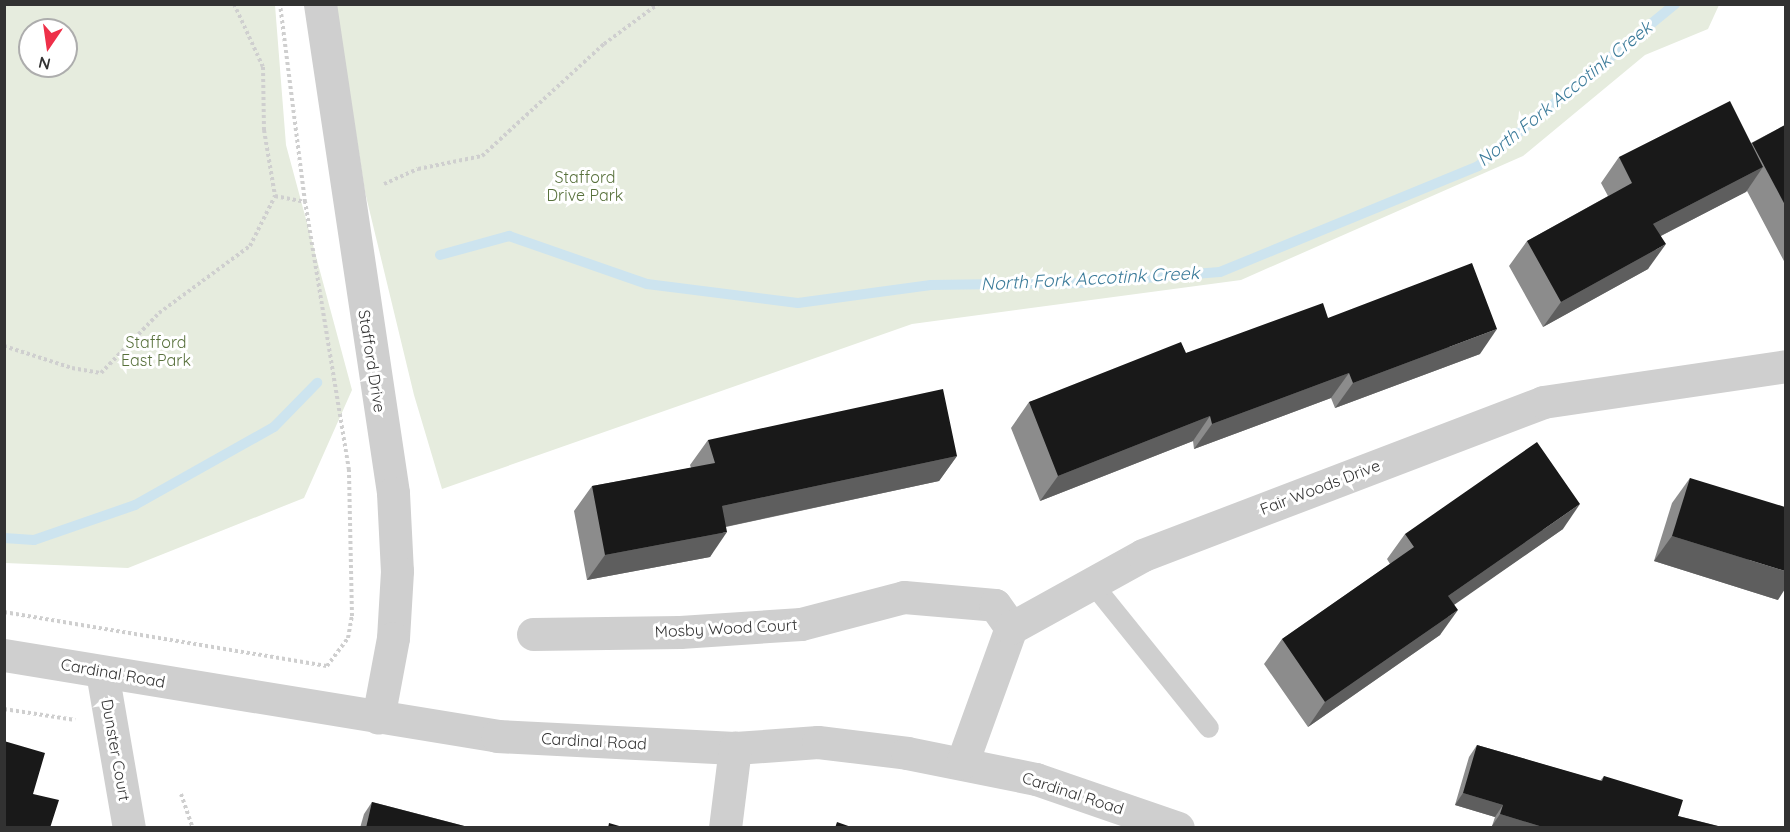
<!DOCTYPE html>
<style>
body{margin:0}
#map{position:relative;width:1790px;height:832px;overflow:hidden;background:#fff;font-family:Quicksand,sans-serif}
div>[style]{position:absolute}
.green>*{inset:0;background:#e6ecde}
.stream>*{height:10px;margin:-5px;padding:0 5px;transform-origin:5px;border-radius:5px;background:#cde4ef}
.path>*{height:4px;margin-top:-2px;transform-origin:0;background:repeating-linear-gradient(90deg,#cfcfcf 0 3px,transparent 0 6px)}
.lane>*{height:20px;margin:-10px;padding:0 10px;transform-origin:10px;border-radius:10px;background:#cfcfcf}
.street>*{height:33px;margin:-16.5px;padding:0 16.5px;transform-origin:16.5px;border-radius:16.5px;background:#cfcfcf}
.wall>*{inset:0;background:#8c8c8c}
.shaded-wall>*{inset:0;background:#5e5e5e}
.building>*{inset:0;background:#191919}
span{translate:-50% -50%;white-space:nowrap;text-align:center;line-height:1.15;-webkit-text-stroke:6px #fff;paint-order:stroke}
.park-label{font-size:16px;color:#58713c}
.street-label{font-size:16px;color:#323232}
.water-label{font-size:18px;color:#3b7b9a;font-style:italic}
.frame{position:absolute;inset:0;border:6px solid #323232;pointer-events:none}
.north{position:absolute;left:18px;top:18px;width:60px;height:60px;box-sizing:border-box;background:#fff;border:2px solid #adadad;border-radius:50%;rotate:193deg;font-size:16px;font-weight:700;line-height:24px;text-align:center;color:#323232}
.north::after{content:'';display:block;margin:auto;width:21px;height:27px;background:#ee3049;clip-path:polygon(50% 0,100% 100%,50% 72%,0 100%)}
</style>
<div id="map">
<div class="green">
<div style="clip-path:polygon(evenodd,4px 5px,275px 5px,286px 145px,352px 390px,304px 498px,128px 568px,5px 563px,4px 5px,30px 30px,66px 30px,66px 66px,30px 66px,30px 30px)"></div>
<div style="clip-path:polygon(336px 5px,1719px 5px,1708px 29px,1645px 55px,1523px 156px,1241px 280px,912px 324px,442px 489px,414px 395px,365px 192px)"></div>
</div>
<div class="stream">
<div style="left:440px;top:255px;width:72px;rotate:-15.4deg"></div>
<div style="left:509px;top:236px;width:146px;rotate:19.2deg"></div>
<div style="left:647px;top:284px;width:152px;rotate:7.2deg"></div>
<div style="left:798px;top:303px;width:134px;rotate:-7.7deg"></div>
<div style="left:931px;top:285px;width:151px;rotate:-0.8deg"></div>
<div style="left:1082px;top:283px;width:138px;rotate:-4.6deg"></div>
<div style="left:1220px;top:272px;width:279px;rotate:-22.3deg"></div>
<div style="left:1478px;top:166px;width:255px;rotate:-39.4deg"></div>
<div style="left:4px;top:538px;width:30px;rotate:4deg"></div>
<div style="left:34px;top:540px;width:107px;rotate:-19.1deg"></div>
<div style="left:135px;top:505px;width:159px;rotate:-29.3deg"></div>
<div style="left:274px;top:427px;width:62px;rotate:-45.7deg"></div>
</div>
<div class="path">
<div style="left:234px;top:4px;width:69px;rotate:65.3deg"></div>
<div style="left:263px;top:67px;width:63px;rotate:89.1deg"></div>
<div style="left:264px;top:130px;width:67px;rotate:80.5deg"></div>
<div style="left:275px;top:196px;width:31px;rotate:11deg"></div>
<div style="left:384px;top:184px;width:37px;rotate:-24deg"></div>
<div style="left:418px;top:169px;width:65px;rotate:-11.5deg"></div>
<div style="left:482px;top:156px;width:166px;rotate:-42.6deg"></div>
<div style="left:604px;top:44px;width:67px;rotate:-36.5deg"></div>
<div style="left:4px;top:346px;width:71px;rotate:17.9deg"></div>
<div style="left:72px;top:368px;width:29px;rotate:10deg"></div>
<div style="left:101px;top:373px;width:83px;rotate:-46deg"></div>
<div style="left:159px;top:313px;width:113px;rotate:-36.4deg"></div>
<div style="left:250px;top:246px;width:56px;rotate:-63.4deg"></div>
<div style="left:4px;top:612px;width:327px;rotate:9.5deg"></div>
<div style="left:327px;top:666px;width:35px;rotate:-53deg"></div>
<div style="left:348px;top:638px;width:22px;rotate:-80deg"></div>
<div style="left:352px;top:616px;width:146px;rotate:-91.2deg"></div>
<div style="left:349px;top:470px;width:272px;rotate:-99.3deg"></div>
<div style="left:305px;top:202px;width:200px;rotate:-97.2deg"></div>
<div style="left:4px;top:709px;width:72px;rotate:8.8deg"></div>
<div style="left:181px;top:794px;width:36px;rotate:71deg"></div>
</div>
<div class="lane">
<div style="left:1092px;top:583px;width:186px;rotate:51.1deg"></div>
</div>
<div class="street">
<div style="left:320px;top:4px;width:494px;rotate:81.5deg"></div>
<div style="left:393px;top:493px;width:78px;rotate:87.1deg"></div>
<div style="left:397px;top:571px;width:67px;rotate:93.4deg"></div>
<div style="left:393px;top:638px;width:81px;rotate:100.6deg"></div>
<div style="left:533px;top:634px;width:147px;rotate:-0.8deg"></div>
<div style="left:680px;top:632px;width:121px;rotate:-3.8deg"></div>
<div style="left:801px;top:624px;width:106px;rotate:-14.7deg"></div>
<div style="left:904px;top:597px;width:91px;rotate:5deg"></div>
<div style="left:995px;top:605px;width:28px;rotate:55deg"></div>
<div style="left:4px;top:655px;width:500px;rotate:9.3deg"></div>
<div style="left:497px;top:736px;width:238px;rotate:2.9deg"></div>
<div style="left:735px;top:748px;width:83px;rotate:-4.1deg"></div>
<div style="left:818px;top:742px;width:90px;rotate:7deg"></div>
<div style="left:907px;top:753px;width:132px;rotate:11.4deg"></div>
<div style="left:1036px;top:779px;width:150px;rotate:19deg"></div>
<div style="left:102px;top:672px;width:158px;rotate:80.2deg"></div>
<div style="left:962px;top:763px;width:144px;rotate:-70.1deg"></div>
<div style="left:1011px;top:628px;width:151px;rotate:-28.9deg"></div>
<div style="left:1143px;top:555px;width:428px;rotate:-20.9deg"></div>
<div style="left:1543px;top:402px;width:246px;rotate:-8.4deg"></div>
<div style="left:725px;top:828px;width:81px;rotate:-82.9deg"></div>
</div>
<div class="wall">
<div style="clip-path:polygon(1785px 125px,1785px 263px,1747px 191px,1661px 236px,1648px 269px,1543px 327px,1509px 266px,1527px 241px,1608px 196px,1601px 183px,1619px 157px,1751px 143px)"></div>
<div style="clip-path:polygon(1328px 318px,1480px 354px,1335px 408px,1331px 398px,1194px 449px,1193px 441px,1040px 501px,1011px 428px,1029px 402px,1186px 353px)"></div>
<div style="clip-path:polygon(708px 440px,957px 456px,939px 481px,726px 527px,710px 557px,587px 580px,574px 511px,592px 486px,691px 468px,690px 465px)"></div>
<div style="clip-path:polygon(1690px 478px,1778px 600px,1654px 561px,1672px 503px)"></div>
<div style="clip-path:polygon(1563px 529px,1454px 604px,1440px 635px,1308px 727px,1264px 664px,1282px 639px,1390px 564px,1387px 559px,1405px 534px)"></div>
<div style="clip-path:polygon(1477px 745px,1600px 781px,1604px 776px,1678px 816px,1726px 828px,1497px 828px,1492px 826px,1495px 817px,1455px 805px,1469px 757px)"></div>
<div style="clip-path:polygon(372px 802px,472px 828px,360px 828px,364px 814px)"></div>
</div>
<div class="shaded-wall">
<div style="clip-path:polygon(1763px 167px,1746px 192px,1635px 249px,1653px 224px)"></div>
<div style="clip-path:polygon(1666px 244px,1648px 269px,1543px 327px,1561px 302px)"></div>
<div style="clip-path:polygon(1497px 329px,1480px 354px,1335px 408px,1353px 383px)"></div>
<div style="clip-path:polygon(1349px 373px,1331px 398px,1194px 449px,1212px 424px)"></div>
<div style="clip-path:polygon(1210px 416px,1193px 441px,1040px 501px,1058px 476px)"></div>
<div style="clip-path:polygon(957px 456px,939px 481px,705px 531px,722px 506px)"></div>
<div style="clip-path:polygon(1580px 504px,1563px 529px,1431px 621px,1448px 596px)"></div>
<div style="clip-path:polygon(727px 532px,710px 557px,587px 580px,605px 555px)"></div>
<div style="clip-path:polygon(1672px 536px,1785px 571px,1785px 589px,1778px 600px,1654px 561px)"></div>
<div style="clip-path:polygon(1458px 610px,1440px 635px,1308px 727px,1325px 702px)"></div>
<div style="clip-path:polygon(1463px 793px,1503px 805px,1495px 817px,1455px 805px)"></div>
<div style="clip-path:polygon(1500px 814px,1546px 828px,1497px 828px,1492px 826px)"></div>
</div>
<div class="building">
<div style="clip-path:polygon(1730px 101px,1763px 167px,1653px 224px,1666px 244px,1561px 302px,1527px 241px,1632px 183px,1619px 157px)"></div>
<div style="clip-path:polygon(1785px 125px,1785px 205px,1752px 143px)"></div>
<div style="clip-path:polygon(1472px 263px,1497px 329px,1353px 383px,1349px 373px,1212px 424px,1210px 416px,1058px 476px,1029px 402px,1181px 342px,1186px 353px,1323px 303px,1328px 318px)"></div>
<div style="clip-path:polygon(943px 389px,957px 456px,722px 506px,727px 532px,605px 555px,592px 486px,715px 463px,708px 440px)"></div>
<div style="clip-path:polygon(1537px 442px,1580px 504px,1448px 596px,1458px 610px,1325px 702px,1282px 639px,1414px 547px,1405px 534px)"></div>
<div style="clip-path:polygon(1690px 478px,1785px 507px,1785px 571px,1672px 536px)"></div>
<div style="clip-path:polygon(4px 741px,45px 753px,33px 794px,59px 800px,50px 828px,4px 828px)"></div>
<div style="clip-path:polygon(1477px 745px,1602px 781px,1604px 776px,1683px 800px,1678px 816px,1726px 828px,1546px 828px,1500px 814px,1503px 805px,1463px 793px)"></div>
<div style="clip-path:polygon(372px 802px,472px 828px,366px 828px)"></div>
<div style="clip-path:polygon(837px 822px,854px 828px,835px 828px)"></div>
<div style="clip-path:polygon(609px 823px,626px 828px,608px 828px)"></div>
</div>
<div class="park-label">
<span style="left:585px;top:186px">Stafford<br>Drive Park</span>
<span style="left:156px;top:351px">Stafford<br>East Park</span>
</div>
<div class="street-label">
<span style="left:372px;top:361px;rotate:81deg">Stafford Drive</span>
<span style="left:1320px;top:487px;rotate:-21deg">Fair Woods Drive</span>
<span style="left:726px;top:628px;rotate:-3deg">Mosby Wood Court</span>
<span style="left:113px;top:673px;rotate:10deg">Cardinal Road</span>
<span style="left:594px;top:741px;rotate:3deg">Cardinal Road</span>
<span style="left:116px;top:750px;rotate:80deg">Dunster Court</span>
<span style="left:1073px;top:793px;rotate:18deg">Cardinal Road</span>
</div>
<div class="water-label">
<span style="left:1565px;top:94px;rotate:-39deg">North Fork Accotink Creek</span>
<span style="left:1090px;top:279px;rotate:-3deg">North Fork Accotink Creek</span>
</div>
<div class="frame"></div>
<div class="north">N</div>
</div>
